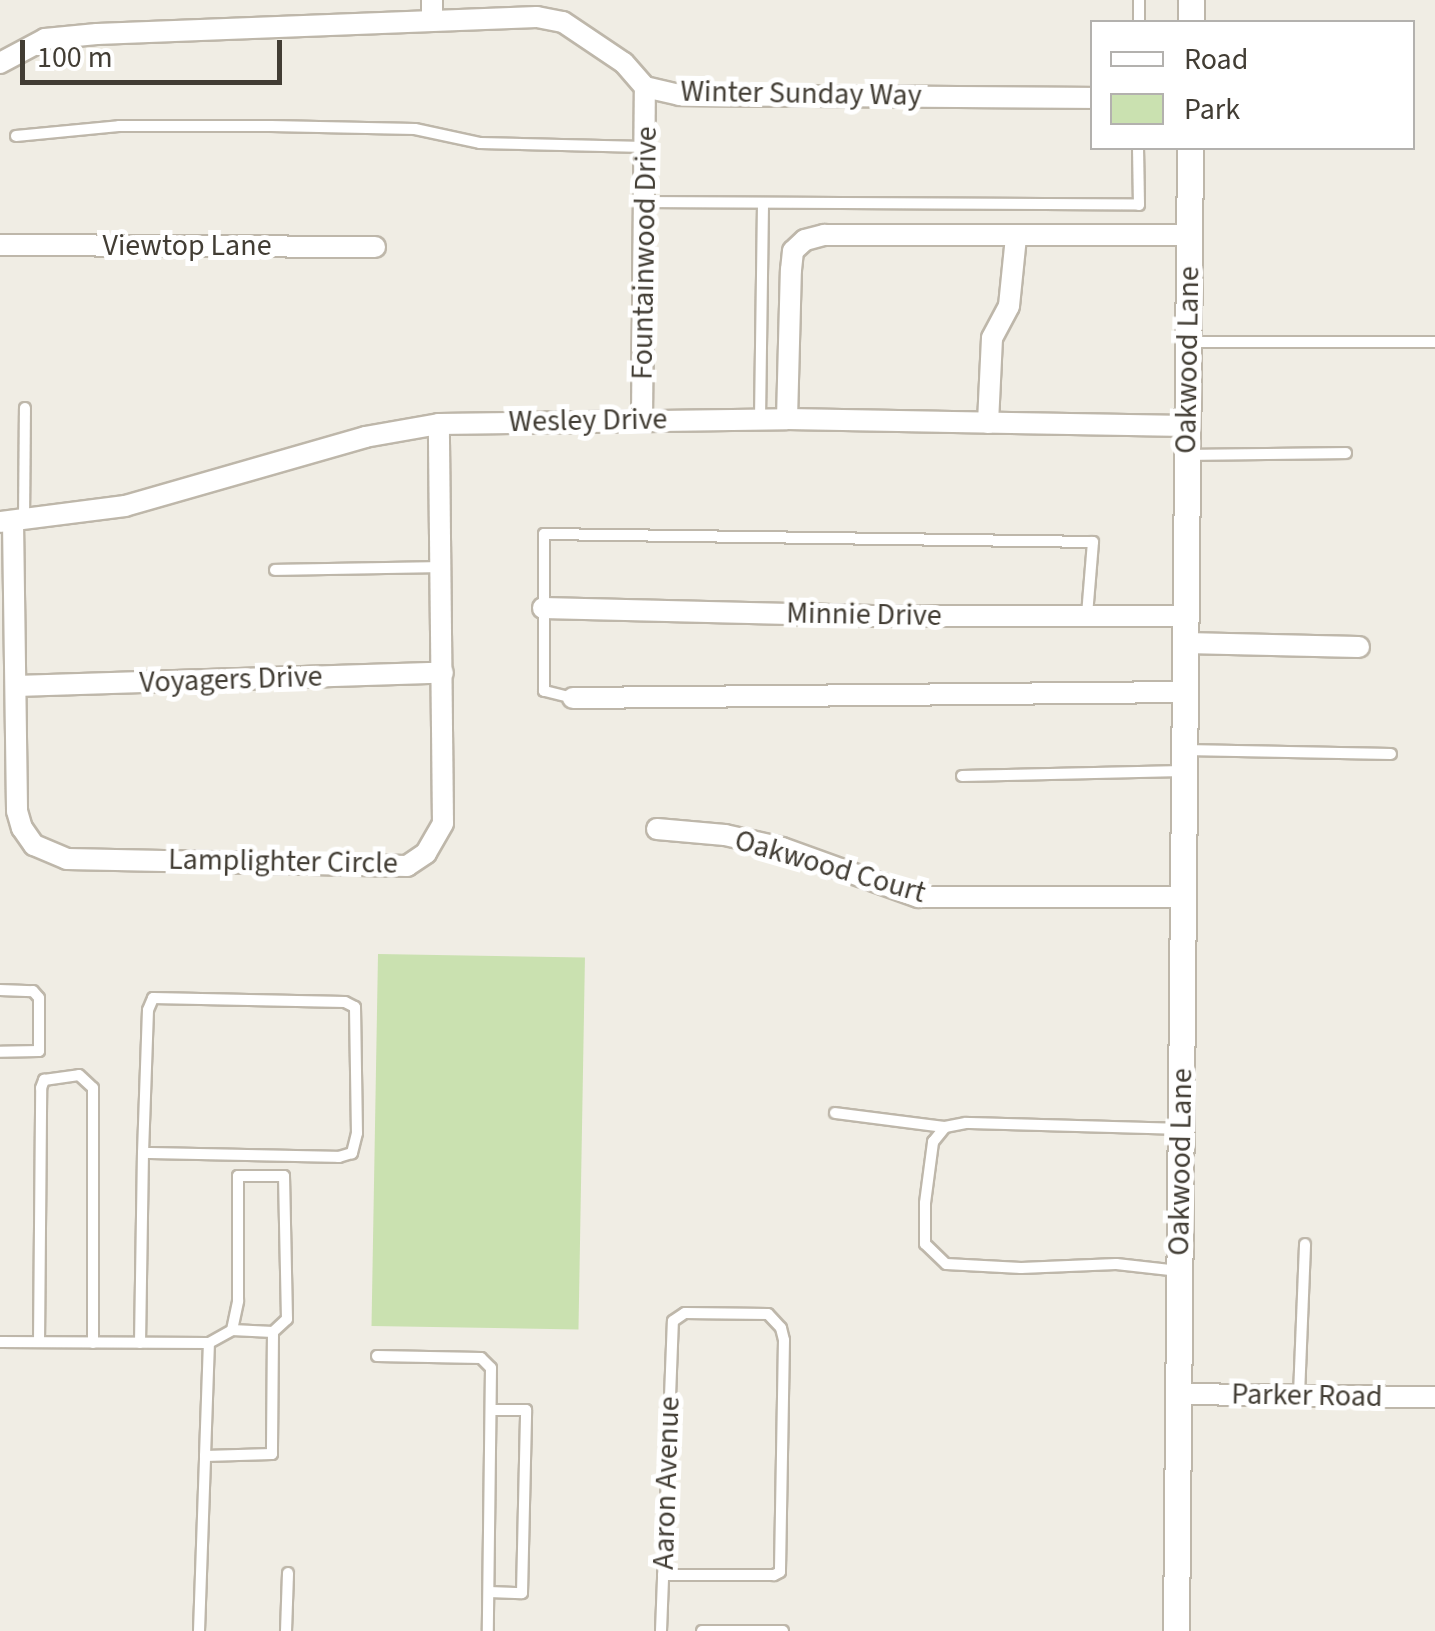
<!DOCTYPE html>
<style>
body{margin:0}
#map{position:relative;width:1435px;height:1631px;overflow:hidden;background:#f0ede4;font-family:"Source Sans 3",sans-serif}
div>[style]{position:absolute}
.green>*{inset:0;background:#cae1b0;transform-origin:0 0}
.roads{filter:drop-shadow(2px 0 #beb7aa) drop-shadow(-2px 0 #beb7aa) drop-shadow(0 2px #beb7aa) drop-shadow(0 -2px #beb7aa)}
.service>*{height:10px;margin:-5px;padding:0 5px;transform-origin:5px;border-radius:5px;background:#fff}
.minor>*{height:20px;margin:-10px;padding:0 10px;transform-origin:10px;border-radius:10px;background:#fff}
.tertiary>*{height:25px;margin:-12.5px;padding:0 12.5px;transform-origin:12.5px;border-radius:12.5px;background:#fff}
span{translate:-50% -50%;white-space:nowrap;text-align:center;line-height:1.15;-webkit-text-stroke:10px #fff;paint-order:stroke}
.street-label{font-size:30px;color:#423d34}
.legend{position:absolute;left:1090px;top:20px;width:325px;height:130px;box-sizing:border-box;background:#fff;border:2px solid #b3b1ae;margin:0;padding:12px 18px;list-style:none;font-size:30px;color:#423d34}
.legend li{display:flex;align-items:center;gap:20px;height:50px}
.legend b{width:50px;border:2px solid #b3b1ae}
.scale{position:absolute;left:20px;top:40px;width:262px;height:45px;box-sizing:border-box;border:5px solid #423d34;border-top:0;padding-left:12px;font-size:30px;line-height:35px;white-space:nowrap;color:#423d34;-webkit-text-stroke:8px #fff;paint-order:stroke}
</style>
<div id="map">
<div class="green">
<div style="left:378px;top:954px;width:207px;height:372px;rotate:1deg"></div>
</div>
<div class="roads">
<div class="service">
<div style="left:1139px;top:22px;width:22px;rotate:-90deg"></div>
<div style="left:16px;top:136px;width:103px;rotate:-5.5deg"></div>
<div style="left:119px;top:126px;width:152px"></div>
<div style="left:271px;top:126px;width:144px;rotate:1.2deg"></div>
<div style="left:415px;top:129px;width:66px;rotate:12.2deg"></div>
<div style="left:480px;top:143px;width:165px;rotate:1.4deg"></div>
<div style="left:645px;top:202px;width:494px;rotate:0.3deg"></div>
<div style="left:1139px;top:205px;width:57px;rotate:-91deg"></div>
<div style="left:1189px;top:342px;width:246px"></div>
<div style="left:760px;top:419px;width:214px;rotate:-89.2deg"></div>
<div style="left:1188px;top:455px;width:158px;rotate:-0.7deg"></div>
<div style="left:24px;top:520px;width:112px;rotate:-89.5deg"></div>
<div style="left:275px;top:570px;width:164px;rotate:-1deg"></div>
<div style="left:573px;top:698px;width:30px;rotate:-166deg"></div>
<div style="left:544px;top:691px;width:157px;rotate:-90deg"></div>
<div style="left:544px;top:534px;width:549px;rotate:0.83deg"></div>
<div style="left:1093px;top:542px;width:73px;rotate:94.7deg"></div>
<div style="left:1185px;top:750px;width:206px;rotate:1.1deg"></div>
<div style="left:962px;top:776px;width:221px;rotate:-1.3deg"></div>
<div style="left:0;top:990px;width:33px;rotate:2deg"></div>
<div style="left:33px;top:991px;width:9px;rotate:49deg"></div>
<div style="left:39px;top:998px;width:53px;rotate:90deg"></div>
<div style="left:39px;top:1051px;width:39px;rotate:179deg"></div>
<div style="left:835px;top:1113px;width:111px;rotate:7.3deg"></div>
<div style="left:1179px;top:1271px;width:63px;rotate:-173.7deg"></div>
<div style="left:1116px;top:1264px;width:95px;rotate:177.6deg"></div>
<div style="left:1021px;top:1268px;width:75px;rotate:-176.9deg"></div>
<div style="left:946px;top:1264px;width:29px;rotate:-136deg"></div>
<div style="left:925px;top:1244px;width:41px;rotate:-90deg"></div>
<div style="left:925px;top:1203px;width:62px;rotate:-82.5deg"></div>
<div style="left:933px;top:1142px;width:19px;rotate:-51deg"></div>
<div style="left:945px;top:1127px;width:21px;rotate:-11deg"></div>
<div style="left:966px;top:1123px;width:213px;rotate:1.6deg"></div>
<div style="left:232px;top:1330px;width:30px;rotate:-78deg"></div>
<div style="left:238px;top:1301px;width:125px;rotate:-90deg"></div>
<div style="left:238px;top:1176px;width:46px"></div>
<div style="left:284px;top:1176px;width:143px;rotate:88.8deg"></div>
<div style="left:287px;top:1319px;width:19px;rotate:137deg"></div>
<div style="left:0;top:1342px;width:209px;rotate:0.3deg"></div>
<div style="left:39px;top:1342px;width:254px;rotate:-89.5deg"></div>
<div style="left:41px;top:1088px;width:9px;rotate:-69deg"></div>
<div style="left:44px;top:1080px;width:35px;rotate:-8deg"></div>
<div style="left:79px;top:1075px;width:19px;rotate:43deg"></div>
<div style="left:93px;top:1088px;width:255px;rotate:90deg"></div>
<div style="left:140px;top:1343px;width:190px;rotate:-89.1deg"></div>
<div style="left:143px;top:1153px;width:143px;rotate:-88deg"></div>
<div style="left:148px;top:1010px;width:13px;rotate:-67deg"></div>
<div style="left:153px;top:998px;width:192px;rotate:1.2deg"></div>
<div style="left:345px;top:1002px;width:11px;rotate:27deg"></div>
<div style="left:355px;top:1007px;width:126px;rotate:89.1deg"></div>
<div style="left:357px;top:1133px;width:21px;rotate:104deg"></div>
<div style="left:352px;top:1153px;width:14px;rotate:163deg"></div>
<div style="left:339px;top:1157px;width:196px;rotate:-178.8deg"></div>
<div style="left:377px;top:1356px;width:104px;rotate:1.1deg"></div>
<div style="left:481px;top:1358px;width:14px;rotate:45deg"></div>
<div style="left:491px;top:1368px;width:263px;rotate:90.7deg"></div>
<div style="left:1299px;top:1395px;width:151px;rotate:-87.7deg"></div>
<div style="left:489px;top:1592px;width:33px;rotate:2deg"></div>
<div style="left:522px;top:1593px;width:183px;rotate:-88.7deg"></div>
<div style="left:526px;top:1410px;width:35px;rotate:180deg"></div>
<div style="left:199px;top:1631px;width:175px;rotate:-88deg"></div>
<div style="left:205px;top:1456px;width:113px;rotate:-88deg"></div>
<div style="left:209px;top:1343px;width:26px;rotate:-29deg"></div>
<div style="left:232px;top:1330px;width:41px;rotate:2.8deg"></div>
<div style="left:273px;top:1332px;width:122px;rotate:90.5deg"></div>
<div style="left:272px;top:1454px;width:67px;rotate:178.3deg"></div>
<div style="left:286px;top:1631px;width:58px;rotate:-88deg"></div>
<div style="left:661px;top:1631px;width:310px;rotate:-87.8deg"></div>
<div style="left:673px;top:1321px;width:14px;rotate:-34deg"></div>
<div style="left:685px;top:1313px;width:83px;rotate:0.7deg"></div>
<div style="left:768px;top:1314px;width:19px;rotate:47deg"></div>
<div style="left:781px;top:1328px;width:12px;rotate:76deg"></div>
<div style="left:784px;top:1340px;width:232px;rotate:91deg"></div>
<div style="left:780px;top:1572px;width:7px;rotate:153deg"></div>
<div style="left:774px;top:1575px;width:111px;rotate:180deg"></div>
<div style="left:702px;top:1631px;width:81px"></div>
</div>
<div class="minor">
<div style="left:432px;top:0;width:20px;rotate:90deg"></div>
<div style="left:0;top:63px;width:51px;rotate:-28.1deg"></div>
<div style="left:45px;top:39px;width:52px;rotate:-5.5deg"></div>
<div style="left:97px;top:34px;width:440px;rotate:-2.2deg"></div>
<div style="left:537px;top:17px;width:26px;rotate:11deg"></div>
<div style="left:563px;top:22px;width:73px;rotate:33.9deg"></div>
<div style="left:624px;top:63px;width:32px;rotate:49deg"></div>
<div style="left:645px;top:87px;width:35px;rotate:13deg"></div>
<div style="left:679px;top:95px;width:413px;rotate:0.4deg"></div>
<div style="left:0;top:245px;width:375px;rotate:0.3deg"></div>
<div style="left:642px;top:419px;width:332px;rotate:-89.5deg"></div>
<div style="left:787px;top:419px;width:149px;rotate:-88.5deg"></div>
<div style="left:791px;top:270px;width:19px;rotate:-84deg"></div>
<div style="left:793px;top:251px;width:16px;rotate:-43deg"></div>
<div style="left:805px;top:240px;width:20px;rotate:-15deg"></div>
<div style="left:824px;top:235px;width:365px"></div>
<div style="left:988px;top:423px;width:85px;rotate:-87.3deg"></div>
<div style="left:992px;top:338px;width:36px;rotate:-62deg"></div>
<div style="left:1009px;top:306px;width:69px;rotate:-84.2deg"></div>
<div style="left:0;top:522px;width:126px;rotate:-7.3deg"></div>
<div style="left:125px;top:506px;width:250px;rotate:-16deg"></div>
<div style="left:365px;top:437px;width:75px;rotate:-10deg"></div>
<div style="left:439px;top:424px;width:348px;rotate:-0.8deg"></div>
<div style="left:787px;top:419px;width:400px;rotate:1deg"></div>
<div style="left:13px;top:522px;width:289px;rotate:89.2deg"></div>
<div style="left:17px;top:811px;width:18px;rotate:74deg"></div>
<div style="left:22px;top:828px;width:21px;rotate:55deg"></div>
<div style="left:34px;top:845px;width:36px;rotate:23deg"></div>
<div style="left:67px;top:859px;width:340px;rotate:1.2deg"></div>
<div style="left:407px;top:866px;width:23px;rotate:-34deg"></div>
<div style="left:426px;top:853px;width:34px;rotate:-60deg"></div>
<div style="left:443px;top:823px;width:399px;rotate:-90.6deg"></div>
<div style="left:543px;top:608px;width:330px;rotate:1.4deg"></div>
<div style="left:873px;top:616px;width:313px"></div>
<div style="left:1185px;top:643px;width:174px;rotate:1.3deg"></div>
<div style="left:18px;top:686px;width:425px;rotate:-1.8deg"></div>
<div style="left:573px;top:698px;width:612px;rotate:-0.56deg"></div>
<div style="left:657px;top:829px;width:68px;rotate:5deg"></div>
<div style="left:725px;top:835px;width:58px;rotate:12.8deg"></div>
<div style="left:782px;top:848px;width:145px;rotate:19.8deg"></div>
<div style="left:918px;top:897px;width:265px"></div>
<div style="left:1178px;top:1394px;width:257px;rotate:0.7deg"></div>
</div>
<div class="tertiary">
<div style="left:1191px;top:22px;width:22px;rotate:-90deg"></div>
<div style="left:1176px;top:1631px;width:1483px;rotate:-89.46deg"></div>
</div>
</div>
<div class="street-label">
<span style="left:801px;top:94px;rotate:1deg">Winter Sunday Way</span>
<span style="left:187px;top:246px">Viewtop Lane</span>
<span style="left:645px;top:253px;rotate:-89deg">Fountainwood Drive</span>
<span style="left:1188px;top:360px;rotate:-89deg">Oakwood Lane</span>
<span style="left:588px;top:421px;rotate:-1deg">Wesley Drive</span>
<span style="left:864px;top:615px;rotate:1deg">Minnie Drive</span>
<span style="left:231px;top:680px;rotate:-2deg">Voyagers Drive</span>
<span style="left:283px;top:862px;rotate:1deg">Lamplighter Circle</span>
<span style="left:830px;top:867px;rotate:16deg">Oakwood Court</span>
<span style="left:1181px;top:1162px;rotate:-89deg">Oakwood Lane</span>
<span style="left:1307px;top:1396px;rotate:1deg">Parker Road</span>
<span style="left:667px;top:1483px;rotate:-88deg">Aaron Avenue</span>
</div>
<ul class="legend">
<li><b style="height:12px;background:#fff"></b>Road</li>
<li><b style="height:28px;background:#cae1b0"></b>Park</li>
</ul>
<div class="scale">100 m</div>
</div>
